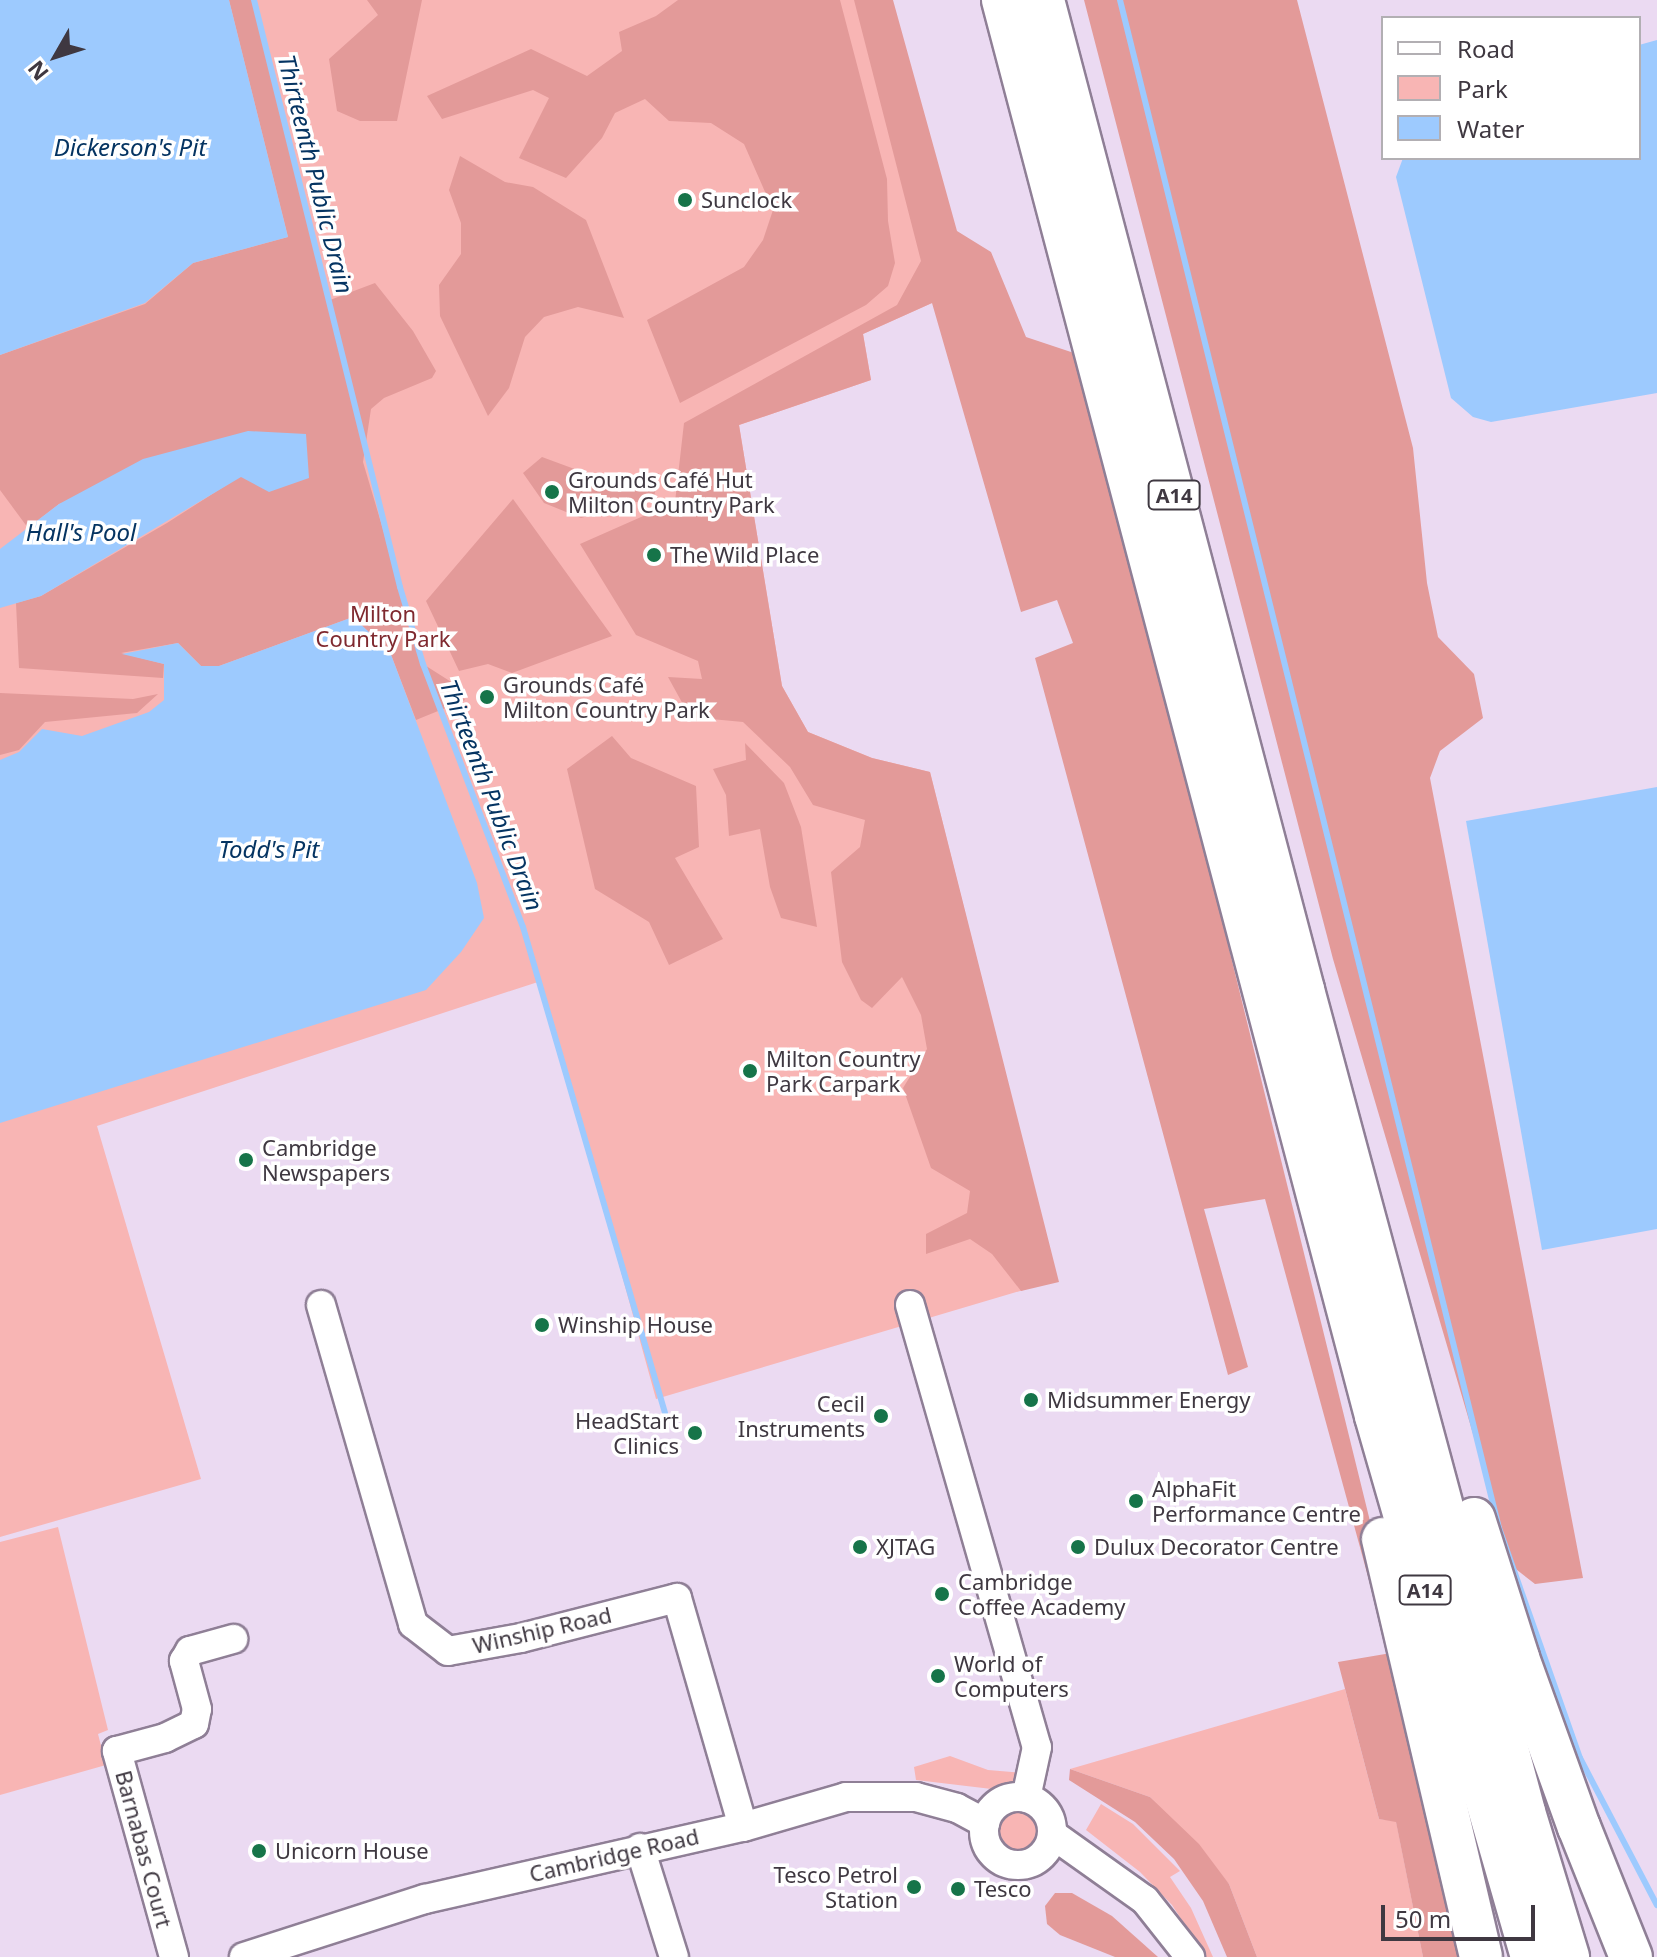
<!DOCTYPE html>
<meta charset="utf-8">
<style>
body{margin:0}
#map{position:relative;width:1657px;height:1957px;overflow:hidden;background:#ebdaf2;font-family:"Noto Sans",sans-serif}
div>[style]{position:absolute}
.green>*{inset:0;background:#f8b5b4}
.round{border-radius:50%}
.forest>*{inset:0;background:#e39a99}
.water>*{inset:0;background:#9dcafe}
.stream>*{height:6px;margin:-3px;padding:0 3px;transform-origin:3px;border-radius:3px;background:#9dcafe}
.roads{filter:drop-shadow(2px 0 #8f7f96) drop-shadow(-2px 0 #8f7f96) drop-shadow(0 2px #8f7f96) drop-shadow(0 -2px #8f7f96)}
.minor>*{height:28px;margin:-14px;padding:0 14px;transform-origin:14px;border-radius:14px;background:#fff}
.minor>.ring{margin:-14px;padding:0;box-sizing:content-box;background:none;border:28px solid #fff;border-radius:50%}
.highway>*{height:42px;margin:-21px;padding:0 21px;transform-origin:21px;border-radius:21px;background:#fff}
.dots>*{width:22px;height:22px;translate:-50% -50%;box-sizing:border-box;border:4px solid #fff;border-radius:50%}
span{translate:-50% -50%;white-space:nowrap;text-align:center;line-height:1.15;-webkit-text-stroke:7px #fff;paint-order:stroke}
.shield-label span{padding:2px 6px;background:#fff;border:2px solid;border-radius:6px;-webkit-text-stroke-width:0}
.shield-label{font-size:20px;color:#3f3841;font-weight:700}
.poi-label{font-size:22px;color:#3f3841}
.left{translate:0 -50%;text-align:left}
.right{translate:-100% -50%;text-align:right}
.park-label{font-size:22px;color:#7f292f}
.street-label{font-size:22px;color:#3f3841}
.water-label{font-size:24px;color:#053462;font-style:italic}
.legend{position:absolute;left:1381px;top:16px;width:260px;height:144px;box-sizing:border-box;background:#fff;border:2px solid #b2afb3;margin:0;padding:10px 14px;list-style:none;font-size:24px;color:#3f3841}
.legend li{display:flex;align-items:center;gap:16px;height:40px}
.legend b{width:40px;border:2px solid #b2afb3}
.north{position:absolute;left:16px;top:16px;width:80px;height:80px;-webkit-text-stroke:6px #fff;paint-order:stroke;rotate:231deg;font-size:22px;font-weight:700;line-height:32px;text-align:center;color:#3f3841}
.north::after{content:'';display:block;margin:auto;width:28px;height:36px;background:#3f3841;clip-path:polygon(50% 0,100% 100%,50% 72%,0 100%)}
.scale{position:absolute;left:1381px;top:1905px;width:154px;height:36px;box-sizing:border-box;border:4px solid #3f3841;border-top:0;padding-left:10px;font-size:24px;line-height:28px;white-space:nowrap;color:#3f3841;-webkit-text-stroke:6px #fff;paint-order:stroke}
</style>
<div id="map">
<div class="green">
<div style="clip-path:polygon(0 0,876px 0,932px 303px,863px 334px,871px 380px,739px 425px,782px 686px,808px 732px,872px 758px,930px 772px,1057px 1280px,656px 1399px,541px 981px,97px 1126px,201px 1479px,0 1537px)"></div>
<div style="clip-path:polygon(58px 1527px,108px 1730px,98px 1734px,106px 1765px,0 1795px,0 1542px)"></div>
<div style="clip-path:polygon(1345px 1689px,1379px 1819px,1396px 1821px,1423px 1957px,1257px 1957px,1229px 1884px,1150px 1797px,1070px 1769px)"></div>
<div style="clip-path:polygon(950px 1756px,988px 1770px,1024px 1773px,1014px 1784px,1000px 1790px,916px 1780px,914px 1767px)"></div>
<div style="clip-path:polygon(1101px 1804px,1133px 1824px,1180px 1871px,1170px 1877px,1191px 1908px,1213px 1957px,1206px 1957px,1172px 1905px,1140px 1872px,1086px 1830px)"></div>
<div class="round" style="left:997px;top:1811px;width:42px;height:42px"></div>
</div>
<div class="forest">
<div style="clip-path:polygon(229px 0,254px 0,330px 300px,375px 283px,413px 331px,436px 371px,432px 378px,384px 398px,371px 409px,363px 462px,423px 664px,456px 685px,465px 700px,416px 720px,390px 652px,353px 617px,219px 666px,201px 666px,178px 643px,121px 653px,164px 664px,163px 678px,19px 668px,16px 603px,41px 596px,167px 523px,306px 434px,59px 504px,28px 528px,0 490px,0 355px,145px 304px,193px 263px,288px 237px)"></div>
<div style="clip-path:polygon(367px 0,422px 0,397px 121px,360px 121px,337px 111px,329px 59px,378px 15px)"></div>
<div style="clip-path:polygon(678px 0,840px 0,887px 179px,888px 221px,895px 263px,888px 286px,866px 305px,680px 403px,647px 320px,744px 267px,763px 240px,773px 210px,744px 144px,711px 123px,669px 121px,645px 99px,615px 113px,602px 138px,566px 178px,519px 158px,549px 98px,533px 90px,442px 119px,427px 96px,531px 49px,587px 76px,622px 51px,619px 32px,656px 16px)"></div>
<div style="clip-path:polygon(854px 0,893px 0,957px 231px,991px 252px,1026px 337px,1083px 356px,1385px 1582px,1370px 1584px,1265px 1199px,1204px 1209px,1248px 1367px,1228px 1375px,1035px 658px,1073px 643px,1057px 600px,1021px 612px,932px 303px,863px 334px,871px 380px,739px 425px,782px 686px,808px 732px,872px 758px,930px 772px,1059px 1282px,1021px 1291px,992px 1254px,970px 1239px,926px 1254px,926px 1234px,967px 1213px,970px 1191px,931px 1168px,903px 1088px,927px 1049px,921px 1015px,902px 977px,872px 1008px,861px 1000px,842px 962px,831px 872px,860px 847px,865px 820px,813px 805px,790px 767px,743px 722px,690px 717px,668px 677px,702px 679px,698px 661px,636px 635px,580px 544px,675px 502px,684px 423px,897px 305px,921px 261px)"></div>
<div style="clip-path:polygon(1084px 0,1297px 0,1413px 448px,1427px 583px,1438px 637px,1474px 674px,1483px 718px,1440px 751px,1430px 778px,1583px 1578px,1535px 1584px,1512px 1566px,1333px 959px)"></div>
<div style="clip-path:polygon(460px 156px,505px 182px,533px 187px,586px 220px,624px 318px,578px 307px,544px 317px,525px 337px,509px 388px,488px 416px,440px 316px,439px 285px,461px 254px,461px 223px,449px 190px)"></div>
<div style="clip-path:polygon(542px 457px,607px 481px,659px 473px,654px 497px,581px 518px,544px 503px,523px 473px)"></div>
<div style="clip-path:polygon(513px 499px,612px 636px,512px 673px,488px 664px,459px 671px,426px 601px)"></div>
<div style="clip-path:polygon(0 693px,133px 699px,158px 694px,137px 713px,45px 722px,19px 750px,0 755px)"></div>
<div style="clip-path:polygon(612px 736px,631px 758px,696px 786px,699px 847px,675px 858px,723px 939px,669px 965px,649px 922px,595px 889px,567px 769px)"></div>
<div style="clip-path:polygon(745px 743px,784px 783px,801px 827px,817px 927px,781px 918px,770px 887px,760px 829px,729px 836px,726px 795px,713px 769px,746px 760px)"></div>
<div style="clip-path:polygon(1397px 1652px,1462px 1957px,1423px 1957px,1396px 1822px,1379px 1819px,1338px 1662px)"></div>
<div style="clip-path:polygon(1070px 1769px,1150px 1797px,1199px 1844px,1229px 1884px,1257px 1957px,1227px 1957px,1203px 1901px,1174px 1859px,1135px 1822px,1069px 1780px)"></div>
<div style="clip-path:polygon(1055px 1893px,1072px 1893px,1112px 1916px,1158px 1957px,1115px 1957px,1060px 1935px,1047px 1924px,1045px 1906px)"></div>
</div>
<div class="water">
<div style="clip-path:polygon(0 0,229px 0,288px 237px,193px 263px,145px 303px,0 355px)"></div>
<div style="clip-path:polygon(1657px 40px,1657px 393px,1491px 422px,1473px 417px,1451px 398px,1396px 177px,1403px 158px,1639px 158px,1639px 45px)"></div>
<div style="clip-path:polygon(248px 431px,306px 434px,309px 478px,269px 492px,241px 477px,41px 596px,0 608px,0 549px,59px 504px,143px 459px)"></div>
<div style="clip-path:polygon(353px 617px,390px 652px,477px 883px,484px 918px,461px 952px,426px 990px,0 1123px,0 760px,19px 752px,42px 729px,82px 736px,149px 712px,164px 700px,164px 664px,122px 654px,178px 643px,201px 666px,219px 666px)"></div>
<div style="clip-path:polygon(1657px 787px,1657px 1229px,1542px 1250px,1466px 821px)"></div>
</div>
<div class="stream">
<div style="left:254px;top:0;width:605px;rotate:76.03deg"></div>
<div style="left:400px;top:587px;width:80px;rotate:73.4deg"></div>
<div style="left:423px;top:664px;width:281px;rotate:69.2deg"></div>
<div style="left:523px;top:927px;width:506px;rotate:73.71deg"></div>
<div style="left:1120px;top:0;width:1574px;rotate:76.07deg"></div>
<div style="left:1499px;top:1528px;width:244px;rotate:70.6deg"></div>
<div style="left:1580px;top:1758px;width:166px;rotate:62.4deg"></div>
</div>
<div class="roads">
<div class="minor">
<div style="left:321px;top:1305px;width:332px;rotate:73.9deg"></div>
<div style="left:413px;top:1624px;width:44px;rotate:37.6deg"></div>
<div style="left:448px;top:1651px;width:74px;rotate:-10.1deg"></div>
<div style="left:521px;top:1638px;width:161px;rotate:-14.4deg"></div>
<div style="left:677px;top:1598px;width:238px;rotate:73.9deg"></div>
<div style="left:910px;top:1305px;width:460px;rotate:74deg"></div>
<div style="left:1037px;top:1747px;width:52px;rotate:102.2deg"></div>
<div class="ring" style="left:984px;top:1797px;width:40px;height:40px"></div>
<div style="left:1052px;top:1834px;width:114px;rotate:35.4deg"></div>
<div style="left:1145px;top:1900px;width:73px;rotate:51.7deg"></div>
<div style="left:640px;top:1848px;width:114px;rotate:72.7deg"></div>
<div style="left:174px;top:1957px;width:214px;rotate:-105.5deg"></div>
<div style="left:117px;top:1751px;width:50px;rotate:-15.2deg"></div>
<div style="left:165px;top:1738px;width:32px;rotate:-26deg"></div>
<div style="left:194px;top:1724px;width:15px;rotate:-79deg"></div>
<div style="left:197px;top:1709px;width:50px;rotate:-105.2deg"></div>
<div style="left:184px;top:1661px;width:12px;rotate:-59deg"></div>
<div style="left:190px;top:1651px;width:45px;rotate:-15.6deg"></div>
<div style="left:244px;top:1957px;width:190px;rotate:-17.8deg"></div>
<div style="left:425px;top:1899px;width:326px;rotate:-12.8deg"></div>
<div style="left:743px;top:1827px;width:107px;rotate:-16.2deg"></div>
<div style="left:846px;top:1797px;width:70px"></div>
<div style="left:916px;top:1797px;width:42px;rotate:15deg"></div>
<div style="left:957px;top:1808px;width:32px;rotate:28deg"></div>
</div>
<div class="highway">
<div style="left:1003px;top:0;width:1464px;rotate:75.24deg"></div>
<div style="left:1376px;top:1416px;width:563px;rotate:73.91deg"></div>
<div style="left:1043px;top:0;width:1024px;rotate:75.28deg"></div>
<div style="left:1303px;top:990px;width:851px;rotate:74.95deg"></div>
<div style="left:1524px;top:1812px;width:152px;rotate:73.1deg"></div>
<div style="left:1474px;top:1519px;width:146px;rotate:72.4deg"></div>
<div style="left:1518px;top:1658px;width:180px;rotate:70.2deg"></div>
<div style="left:1579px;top:1827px;width:140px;rotate:68.2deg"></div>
<div style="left:1383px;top:1539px;width:429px;rotate:76.8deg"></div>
</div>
</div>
<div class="dots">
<div style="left:685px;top:200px;background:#167449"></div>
<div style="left:552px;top:492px;background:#167449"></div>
<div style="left:654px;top:555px;background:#167449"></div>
<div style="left:487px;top:697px;background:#167449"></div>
<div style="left:750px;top:1071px;background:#167449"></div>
<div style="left:246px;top:1160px;background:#167449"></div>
<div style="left:542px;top:1325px;background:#167449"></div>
<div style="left:1031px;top:1400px;background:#167449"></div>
<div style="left:881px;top:1416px;background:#167449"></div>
<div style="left:695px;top:1433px;background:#167449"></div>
<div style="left:1136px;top:1501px;background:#167449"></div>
<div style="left:860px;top:1547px;background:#167449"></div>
<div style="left:1078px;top:1547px;background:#167449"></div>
<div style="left:942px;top:1594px;background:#167449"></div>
<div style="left:938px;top:1676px;background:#167449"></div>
<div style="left:259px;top:1851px;background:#167449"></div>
<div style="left:914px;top:1887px;background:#167449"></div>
<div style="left:958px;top:1889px;background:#167449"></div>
</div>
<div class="shield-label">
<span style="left:1174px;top:495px">A14</span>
<span style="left:1425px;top:1590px">A14</span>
</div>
<div class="poi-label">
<span class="left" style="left:701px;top:200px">Sunclock</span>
<span class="left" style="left:568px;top:492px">Grounds Café Hut<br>Milton Country Park</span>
<span class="left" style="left:670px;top:555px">The Wild Place</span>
<span class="left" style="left:503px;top:697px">Grounds Café<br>Milton Country Park</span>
<span class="left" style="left:766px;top:1071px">Milton Country<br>Park Carpark</span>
<span class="left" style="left:262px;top:1160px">Cambridge<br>Newspapers</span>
<span class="left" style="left:558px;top:1325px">Winship House</span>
<span class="left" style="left:1047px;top:1400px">Midsummer Energy</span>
<span class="right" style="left:865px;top:1416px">Cecil<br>Instruments</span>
<span class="right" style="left:679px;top:1433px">HeadStart<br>Clinics</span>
<span class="left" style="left:1152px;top:1501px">AlphaFit<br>Performance Centre</span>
<span class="left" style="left:876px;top:1547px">XJTAG</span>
<span class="left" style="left:1094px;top:1547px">Dulux Decorator Centre</span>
<span class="left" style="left:958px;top:1594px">Cambridge<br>Coffee Academy</span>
<span class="left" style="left:954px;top:1676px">World of<br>Computers</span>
<span class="left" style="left:275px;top:1851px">Unicorn House</span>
<span class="right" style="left:898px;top:1887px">Tesco Petrol<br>Station</span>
<span class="left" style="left:974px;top:1889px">Tesco</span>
</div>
<div class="park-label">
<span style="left:383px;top:626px">Milton<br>Country Park</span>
</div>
<div class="street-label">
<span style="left:542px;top:1630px;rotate:-13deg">Winship Road</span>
<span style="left:144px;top:1849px;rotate:75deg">Barnabas Court</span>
<span style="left:614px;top:1855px;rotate:-13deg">Cambridge Road</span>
</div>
<div class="water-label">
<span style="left:130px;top:147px">Dickerson's Pit</span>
<span style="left:316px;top:174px;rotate:76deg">Thirteenth Public Drain</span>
<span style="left:81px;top:532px">Hall's Pool</span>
<span style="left:492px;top:795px;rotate:69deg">Thirteenth Public Drain</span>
<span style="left:269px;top:849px">Todd's Pit</span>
</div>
<ul class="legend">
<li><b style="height:10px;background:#fff"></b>Road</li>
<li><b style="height:22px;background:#f8b5b4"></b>Park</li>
<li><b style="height:22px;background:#9dcafe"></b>Water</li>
</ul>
<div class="north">N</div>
<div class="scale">50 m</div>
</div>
